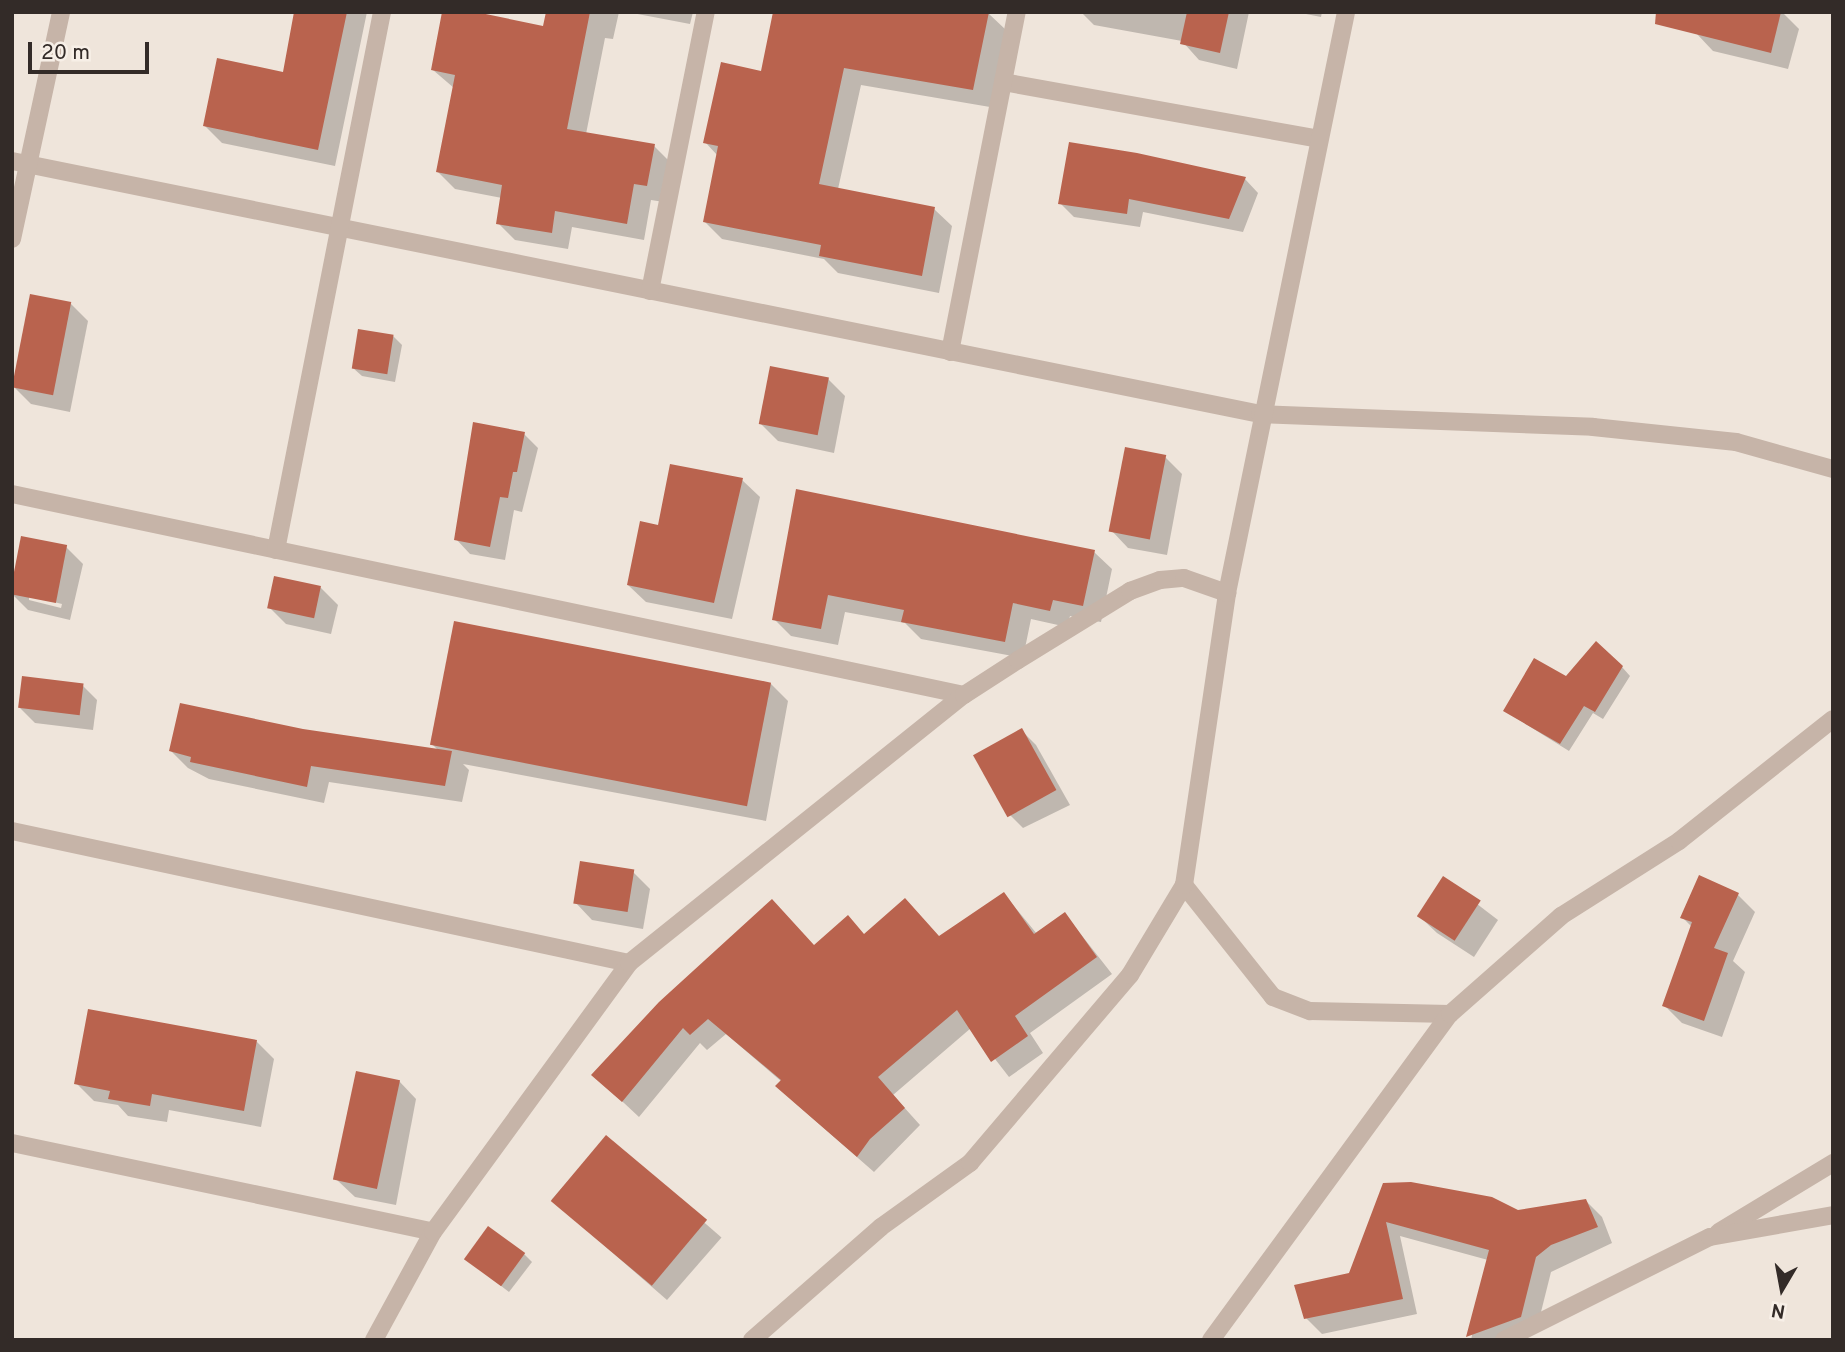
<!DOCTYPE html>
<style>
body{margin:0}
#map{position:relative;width:1845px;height:1352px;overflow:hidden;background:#efe5db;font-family:Overpass,sans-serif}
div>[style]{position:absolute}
.shadow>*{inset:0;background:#0003;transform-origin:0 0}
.building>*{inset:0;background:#b9634e;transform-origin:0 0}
.minor>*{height:18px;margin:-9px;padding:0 9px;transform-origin:9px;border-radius:9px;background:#c6b4a8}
span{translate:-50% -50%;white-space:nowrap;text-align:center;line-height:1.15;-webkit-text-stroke:5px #f7efe7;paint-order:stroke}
.frame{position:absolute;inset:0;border:14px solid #332b28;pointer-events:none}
.north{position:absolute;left:1747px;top:1254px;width:70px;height:70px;-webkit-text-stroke:5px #f7efe7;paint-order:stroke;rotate:190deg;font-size:19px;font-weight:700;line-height:28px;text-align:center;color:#332b28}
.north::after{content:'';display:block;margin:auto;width:24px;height:32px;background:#332b28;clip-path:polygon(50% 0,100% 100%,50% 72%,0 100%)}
.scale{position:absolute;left:28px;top:42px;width:121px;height:32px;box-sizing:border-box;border:4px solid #332b28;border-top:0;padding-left:9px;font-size:21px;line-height:24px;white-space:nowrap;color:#332b28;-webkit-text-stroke:5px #f7efe7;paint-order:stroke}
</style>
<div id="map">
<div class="shadow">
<div style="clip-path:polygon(296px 12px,367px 12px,335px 166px,222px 143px,205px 126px,285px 74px)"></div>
<div style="clip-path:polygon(548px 12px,619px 12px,613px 39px,605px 38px,586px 134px,654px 146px,671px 163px,664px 202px,651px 200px,644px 240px,572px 227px,568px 249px,515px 240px,498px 223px,502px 198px,455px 189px,438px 172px,454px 88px,433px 70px,545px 28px)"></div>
<div style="clip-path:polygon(627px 12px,693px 12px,690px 24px)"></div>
<div style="clip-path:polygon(1081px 12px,1249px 12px,1237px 69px,1199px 60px,1182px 41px,1094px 25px)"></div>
<div style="clip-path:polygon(1296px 12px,1322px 12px,1321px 17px)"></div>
<div style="clip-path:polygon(1701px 12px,1782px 12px,1799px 29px,1788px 69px,1713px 51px,1696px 33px)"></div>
<div style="clip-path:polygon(988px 13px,1006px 30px,990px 107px,861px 85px,838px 189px,934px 209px,952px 226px,939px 293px,838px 273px,824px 259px,722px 239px,705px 222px,718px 156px,705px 142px,762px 73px)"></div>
<div style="clip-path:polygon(1245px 179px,1258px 193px,1243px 232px,1143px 212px,1140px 227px,1074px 217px,1060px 203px)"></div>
<div style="clip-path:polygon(70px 303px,88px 321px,70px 412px,31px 404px,14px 387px)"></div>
<div style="clip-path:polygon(393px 336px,402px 345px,395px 382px,362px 376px,353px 368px)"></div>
<div style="clip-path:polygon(828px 379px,845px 396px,834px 453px,778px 441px,761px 424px)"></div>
<div style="clip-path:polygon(524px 434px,538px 448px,522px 512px,514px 510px,505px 560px,470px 554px,456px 539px)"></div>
<div style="clip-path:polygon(1165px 457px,1182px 474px,1167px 555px,1128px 548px,1111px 530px)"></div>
<div style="clip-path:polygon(742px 480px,760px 497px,732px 619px,646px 602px,628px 585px,659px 527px)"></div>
<div style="clip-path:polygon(798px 491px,1094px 552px,1112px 569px,1101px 622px,1070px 616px,1067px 627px,1031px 619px,1023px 658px,921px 639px,905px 623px,845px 612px,838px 645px,791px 636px,774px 619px)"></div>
<div style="clip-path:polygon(evenodd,23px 538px,66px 547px,83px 564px,70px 620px,28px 610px,12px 594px,23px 538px,29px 596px,62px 604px,61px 608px,29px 600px,29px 596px)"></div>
<div style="clip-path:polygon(320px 587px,338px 605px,331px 634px,286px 624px,269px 607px)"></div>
<div style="clip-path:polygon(1622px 667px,1630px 676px,1603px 719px,1593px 713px,1569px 751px,1505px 711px)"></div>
<div style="clip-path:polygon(771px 684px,788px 701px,766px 821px,463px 764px,469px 770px,462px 802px,329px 782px,324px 803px,209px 779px,188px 768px,171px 751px,303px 730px,438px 750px,432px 744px)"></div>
<div style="clip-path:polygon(82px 685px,97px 700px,93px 730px,35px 723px,20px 708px)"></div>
<div style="clip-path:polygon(1021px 730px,1036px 745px,1070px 805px,1023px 828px,1008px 813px)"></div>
<div style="clip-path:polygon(633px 872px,650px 889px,643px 929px,592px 920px,575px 902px)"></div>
<div style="clip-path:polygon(1443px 878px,1498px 920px,1474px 957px,1437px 933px,1419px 916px)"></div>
<div style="clip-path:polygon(1004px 894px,1037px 934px,1065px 914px,1112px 974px,1030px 1033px,1043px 1053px,1009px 1077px,971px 1028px,893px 1095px,920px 1125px,874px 1172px,794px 1102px,782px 1082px,726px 1034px,707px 1050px,700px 1043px,639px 1117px,594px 1075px,814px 947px,865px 935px,940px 937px)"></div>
<div style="clip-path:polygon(1738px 895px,1755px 912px,1733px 961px,1745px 972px,1722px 1037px,1682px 1023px,1664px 1005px,1692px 927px,1682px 917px)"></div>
<div style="clip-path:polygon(256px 1041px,274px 1059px,261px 1127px,169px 1110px,167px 1122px,128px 1116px,118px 1105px,94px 1101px,76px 1083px)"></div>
<div style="clip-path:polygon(399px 1081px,416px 1099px,396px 1205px,355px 1197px,337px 1180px)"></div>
<div style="left:606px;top:1137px;width:153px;height:83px;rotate:41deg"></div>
<div style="clip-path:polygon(1384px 1185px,1517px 1212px,1586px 1201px,1602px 1217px,1612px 1243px,1551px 1272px,1536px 1332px,1516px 1340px,1471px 1340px,1488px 1260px,1400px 1236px,1417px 1314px,1322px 1334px,1306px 1318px,1350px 1274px)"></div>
<div style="clip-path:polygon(524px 1254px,532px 1262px,509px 1292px,466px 1259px)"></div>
</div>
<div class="building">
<div style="clip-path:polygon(294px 12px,347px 12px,318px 150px,203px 126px,217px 58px,283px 72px)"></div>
<div style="clip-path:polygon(442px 12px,476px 12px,543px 26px,546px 12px,590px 12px,567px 129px,655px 144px,647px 186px,634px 184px,627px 224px,555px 211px,552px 233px,496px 224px,502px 185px,436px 172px,455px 75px,431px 70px)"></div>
<div style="clip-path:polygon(773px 12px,989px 12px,973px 90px,844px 68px,819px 184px,935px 207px,922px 276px,819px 256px,821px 245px,703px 222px,718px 146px,703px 143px,721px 62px,761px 71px)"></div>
<div style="clip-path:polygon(1187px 12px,1229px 12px,1220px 53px,1180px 44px)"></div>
<div style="clip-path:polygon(1656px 12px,1781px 12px,1771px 53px,1655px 24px)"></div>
<div style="clip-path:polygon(1069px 142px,1137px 153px,1246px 177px,1229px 219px,1129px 199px,1127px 214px,1058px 204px)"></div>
<div style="left:30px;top:294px;width:42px;height:95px;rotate:11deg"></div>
<div style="left:358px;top:329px;width:36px;height:40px;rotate:9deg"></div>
<div style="left:770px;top:366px;width:60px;height:59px;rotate:11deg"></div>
<div style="clip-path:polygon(473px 422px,525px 432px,517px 472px,513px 472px,508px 498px,500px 497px,490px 547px,454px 540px)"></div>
<div style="left:1125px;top:447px;width:42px;height:86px;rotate:11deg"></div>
<div style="clip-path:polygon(670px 464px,743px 478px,714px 603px,627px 585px,640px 521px,658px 525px)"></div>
<div style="clip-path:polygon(796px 489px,1095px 550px,1083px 606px,1053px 600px,1050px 611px,1013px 603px,1005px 642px,901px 622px,904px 610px,828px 595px,821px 629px,772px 620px)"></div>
<div style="left:21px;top:536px;width:47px;height:59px;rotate:11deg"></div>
<div style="left:274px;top:576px;width:48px;height:33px;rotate:12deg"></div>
<div style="left:454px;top:621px;width:323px;height:126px;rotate:11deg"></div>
<div style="clip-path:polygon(1596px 641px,1623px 666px,1595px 712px,1584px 706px,1560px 744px,1503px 711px,1534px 658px,1566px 676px)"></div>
<div style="left:22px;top:676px;width:62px;height:32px;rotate:7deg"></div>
<div style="clip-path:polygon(180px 703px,303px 729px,452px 751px,445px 786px,311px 766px,307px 787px,190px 762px,191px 757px,169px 751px)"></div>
<div style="left:1022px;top:728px;width:71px;height:56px;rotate:61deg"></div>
<div style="left:580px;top:861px;width:55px;height:43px;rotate:9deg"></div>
<div style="clip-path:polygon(1699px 875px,1739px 893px,1714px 948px,1728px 953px,1704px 1021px,1662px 1006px,1692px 922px,1680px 918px)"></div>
<div style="left:1443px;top:876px;width:45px;height:48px;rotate:33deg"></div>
<div style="clip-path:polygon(1004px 892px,1034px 934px,1065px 912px,1097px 957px,1015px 1016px,1028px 1036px,991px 1062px,957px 1010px,878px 1077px,905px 1108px,870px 1139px,857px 1157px,775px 1086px,781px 1080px,708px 1019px,690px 1035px,683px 1028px,622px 1102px,591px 1075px,659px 1002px,772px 899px,814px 945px,848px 915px,864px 934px,905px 898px,939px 936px)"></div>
<div style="clip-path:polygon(88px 1009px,257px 1040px,244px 1111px,152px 1094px,150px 1106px,108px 1099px,110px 1091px,74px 1084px)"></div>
<div style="left:356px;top:1071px;width:45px;height:111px;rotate:12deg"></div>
<div style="left:606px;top:1135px;width:132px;height:86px;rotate:40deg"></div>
<div style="clip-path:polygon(1411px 1182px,1492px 1197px,1518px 1210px,1586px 1199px,1598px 1227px,1551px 1245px,1536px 1257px,1521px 1317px,1466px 1337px,1489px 1250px,1386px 1222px,1403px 1299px,1304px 1319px,1294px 1285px,1349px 1273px,1383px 1183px)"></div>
<div style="left:488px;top:1226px;width:46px;height:41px;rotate:36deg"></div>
</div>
<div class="minor">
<div style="left:1003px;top:82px;width:321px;rotate:10.2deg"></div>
<div style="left:12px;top:161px;width:1273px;rotate:11.46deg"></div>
<div style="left:1260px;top:414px;width:333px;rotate:2.2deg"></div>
<div style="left:1593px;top:427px;width:144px;rotate:6deg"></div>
<div style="left:1736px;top:442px;width:101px;rotate:15.6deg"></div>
<div style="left:12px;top:239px;width:232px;rotate:-77.8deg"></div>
<div style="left:650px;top:291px;width:285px;rotate:-78.7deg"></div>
<div style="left:950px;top:352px;width:347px;rotate:-78.9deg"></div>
<div style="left:12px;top:494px;width:973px;rotate:11.92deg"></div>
<div style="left:276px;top:550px;width:548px;rotate:-78.85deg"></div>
<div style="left:12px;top:831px;width:631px;rotate:12.08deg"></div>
<div style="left:1184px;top:885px;width:143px;rotate:51.5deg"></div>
<div style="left:1273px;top:997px;width:40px;rotate:21deg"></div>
<div style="left:1310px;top:1011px;width:140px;rotate:1.2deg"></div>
<div style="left:12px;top:1143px;width:430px;rotate:11.9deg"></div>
<div style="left:1719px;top:1232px;width:133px;rotate:-31.2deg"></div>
<div style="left:374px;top:1340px;width:123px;rotate:-61.4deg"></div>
<div style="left:433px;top:1232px;width:333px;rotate:-53.9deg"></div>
<div style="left:629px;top:963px;width:429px;rotate:-38.7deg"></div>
<div style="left:964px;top:695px;width:64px;rotate:-32.9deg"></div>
<div style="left:1018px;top:660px;width:132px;rotate:-31.6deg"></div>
<div style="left:1130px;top:591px;width:32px;rotate:-20deg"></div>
<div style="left:1160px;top:580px;width:24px;rotate:-5deg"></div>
<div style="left:1184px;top:578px;width:46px;rotate:19.2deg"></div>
<div style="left:752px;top:1340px;width:171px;rotate:-41.2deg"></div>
<div style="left:881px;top:1227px;width:110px;rotate:-35.7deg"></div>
<div style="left:970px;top:1163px;width:247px;rotate:-49.6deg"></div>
<div style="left:1130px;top:975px;width:105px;rotate:-59deg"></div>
<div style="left:1184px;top:885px;width:295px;rotate:-81.6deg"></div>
<div style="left:1227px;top:593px;width:593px;rotate:-78.42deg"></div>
<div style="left:1211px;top:1340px;width:404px;rotate:-53.8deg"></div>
<div style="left:1450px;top:1014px;width:148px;rotate:-41.4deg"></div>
<div style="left:1561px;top:916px;width:140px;rotate:-32.4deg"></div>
<div style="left:1679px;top:841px;width:196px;rotate:-38.4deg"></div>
<div style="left:1504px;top:1340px;width:230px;rotate:-26.6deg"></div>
<div style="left:1710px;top:1237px;width:125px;rotate:-10.1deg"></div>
</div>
<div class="frame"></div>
<div class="north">N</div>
<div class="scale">20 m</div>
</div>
